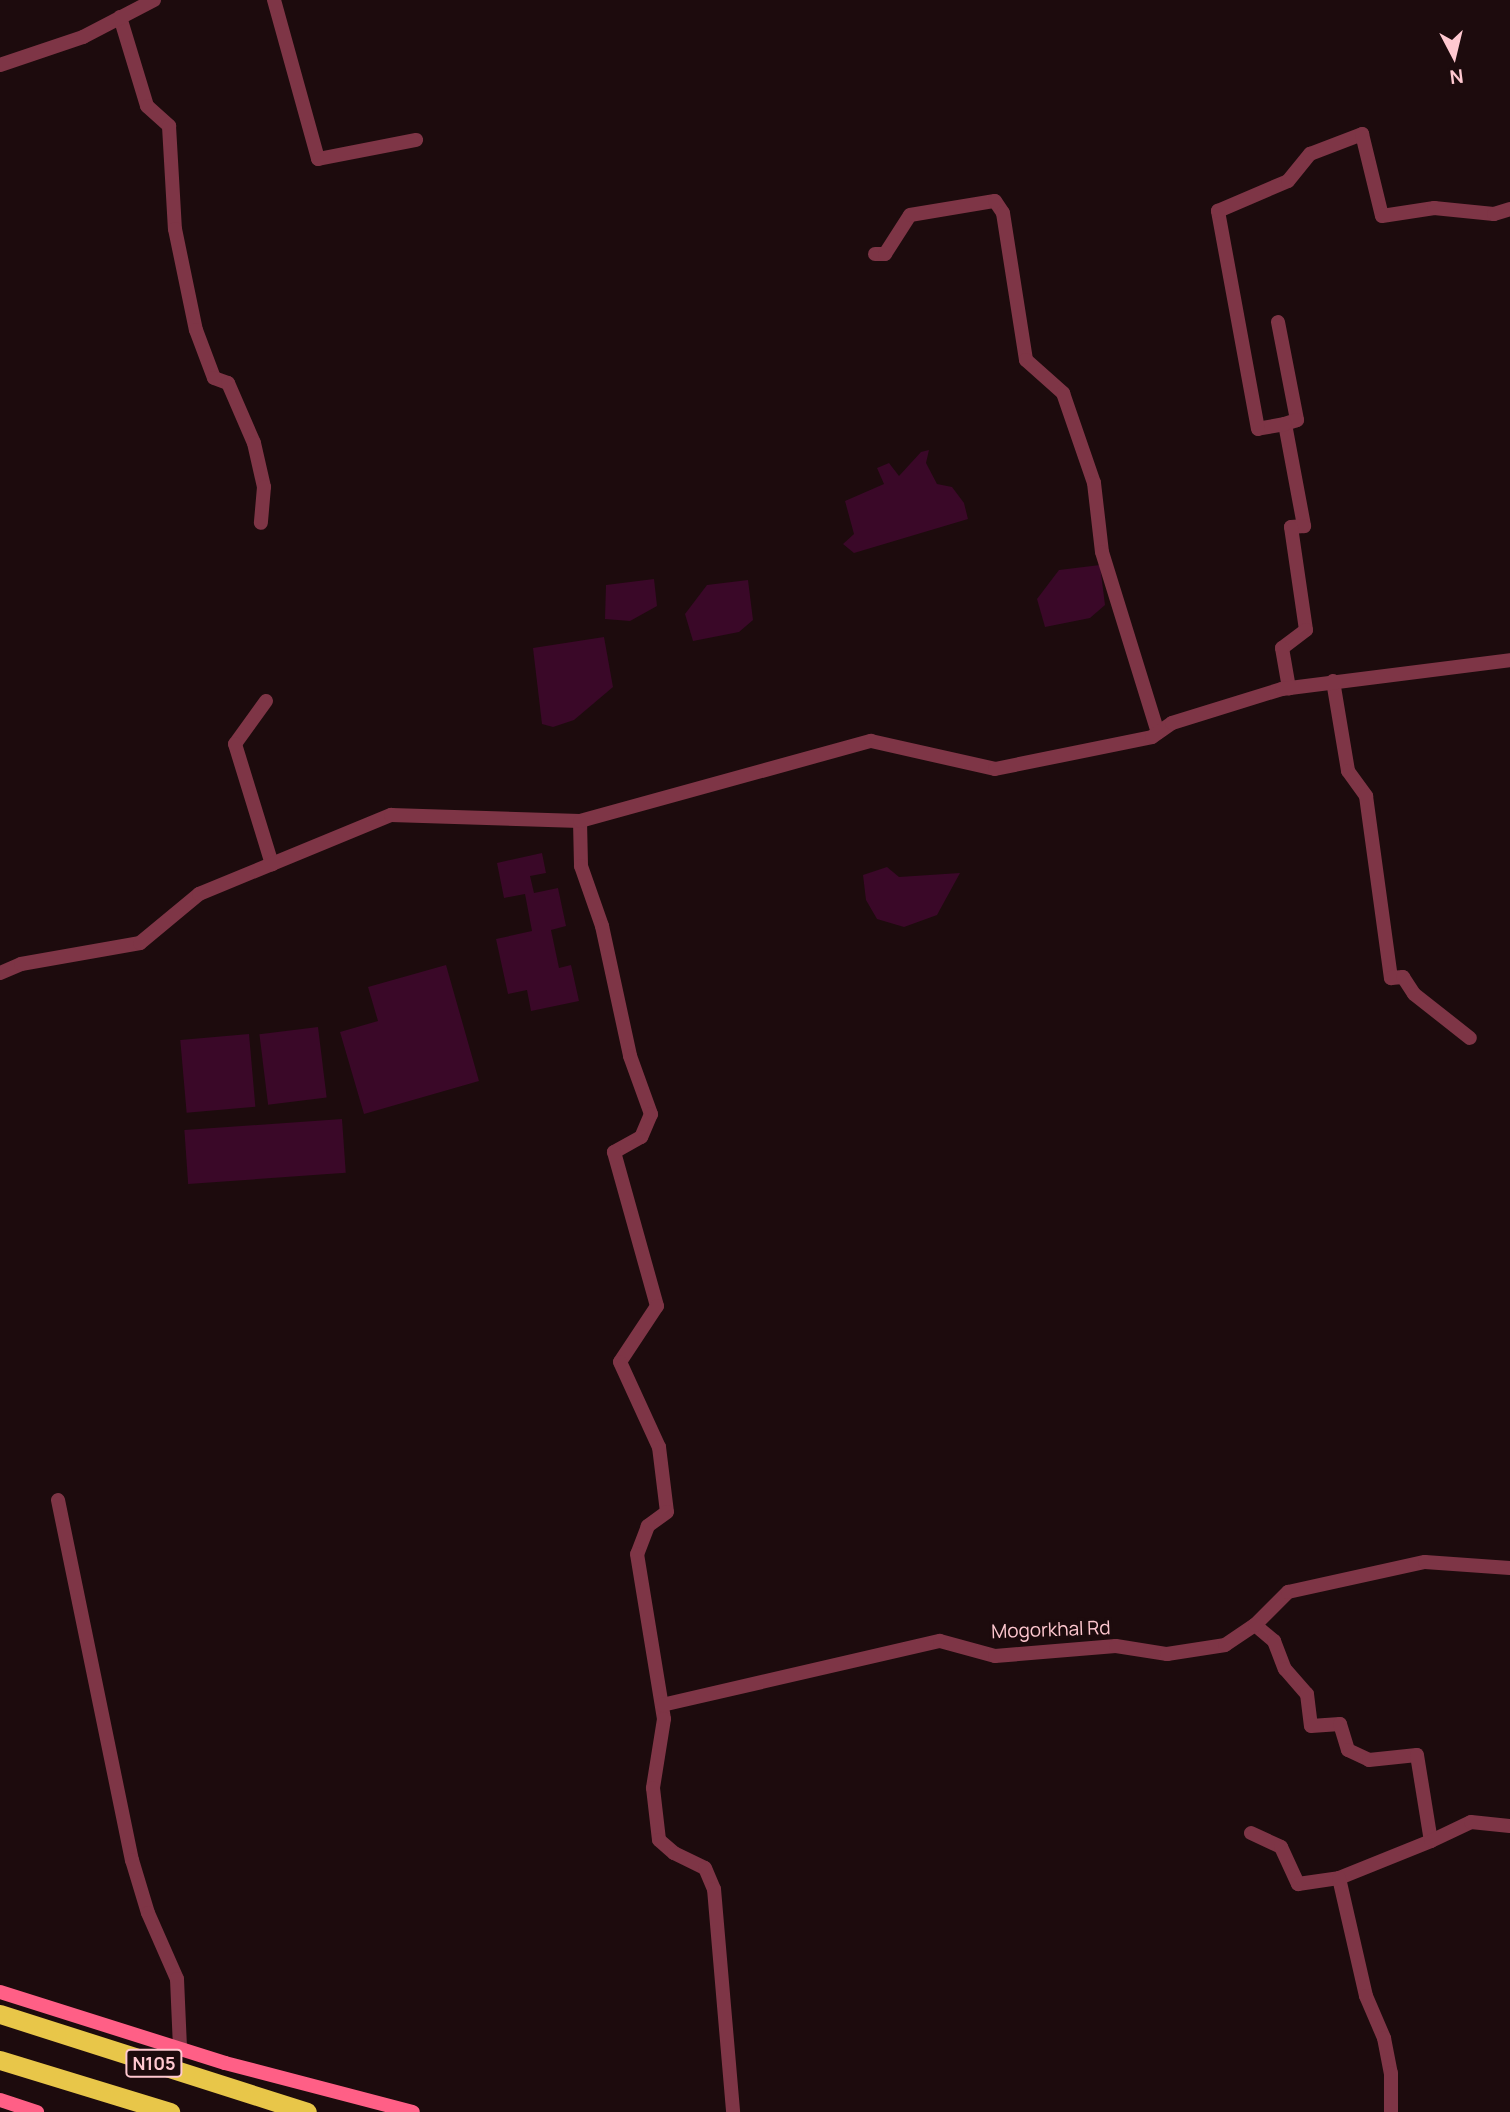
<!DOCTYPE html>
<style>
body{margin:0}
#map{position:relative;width:1510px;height:2112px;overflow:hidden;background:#1d0b0d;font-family:Manrope,sans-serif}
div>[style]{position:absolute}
.water>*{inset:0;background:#3a0828;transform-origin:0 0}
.minor>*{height:14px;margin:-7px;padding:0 7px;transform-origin:7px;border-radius:7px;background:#7e3546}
.secondary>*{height:14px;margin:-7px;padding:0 7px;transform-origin:7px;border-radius:7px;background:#ff5f86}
.trunk>*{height:19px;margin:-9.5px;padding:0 9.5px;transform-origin:9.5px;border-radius:9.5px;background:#e8c649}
span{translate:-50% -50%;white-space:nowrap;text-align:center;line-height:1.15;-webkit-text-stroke:6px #1d0b0d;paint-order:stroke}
.shield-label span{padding:2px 5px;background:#1d0b0d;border:2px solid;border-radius:5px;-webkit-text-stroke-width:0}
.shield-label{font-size:18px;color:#ffc8d0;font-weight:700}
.street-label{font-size:19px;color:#ffc8d0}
.north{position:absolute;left:1419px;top:21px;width:70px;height:70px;-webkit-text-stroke:5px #1d0b0d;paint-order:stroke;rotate:173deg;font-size:19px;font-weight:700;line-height:28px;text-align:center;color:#ffc8d0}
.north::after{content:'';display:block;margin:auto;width:24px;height:32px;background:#ffc8d0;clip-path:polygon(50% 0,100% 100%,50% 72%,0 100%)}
</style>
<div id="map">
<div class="water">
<div style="clip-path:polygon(929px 450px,926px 463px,937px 484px,952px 487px,964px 503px,968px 519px,854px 553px,843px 544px,854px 534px,845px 501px,884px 484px,877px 468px,889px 463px,899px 476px,921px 452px)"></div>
<div style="clip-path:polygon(1100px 565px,1105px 605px,1090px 618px,1045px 627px,1037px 599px,1059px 570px)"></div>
<div style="clip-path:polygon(654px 579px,657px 606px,630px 621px,605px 619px,606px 585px)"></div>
<div style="clip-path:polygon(748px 580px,753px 620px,739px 632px,693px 641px,685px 614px,707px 585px)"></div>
<div style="clip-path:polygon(604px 637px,613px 687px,574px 720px,553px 727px,542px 724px,533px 648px)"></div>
<div style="clip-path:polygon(542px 853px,546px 873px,530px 876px,534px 893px,558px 888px,566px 926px,551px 930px,559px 968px,571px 965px,579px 1001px,531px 1011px,527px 990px,508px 994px,496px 939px,532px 931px,525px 894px,504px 898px,497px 863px)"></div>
<div style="clip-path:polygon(887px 867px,899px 877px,960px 873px,937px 915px,904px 927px,877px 919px,866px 900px,863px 875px)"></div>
<div style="clip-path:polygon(446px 965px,479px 1081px,364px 1114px,340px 1032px,378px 1021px,368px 987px)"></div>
<div style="left:318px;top:1027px;width:71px;height:59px;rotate:83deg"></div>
<div style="left:249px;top:1034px;width:73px;height:69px;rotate:85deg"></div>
<div style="left:342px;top:1119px;width:54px;height:158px;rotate:86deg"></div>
</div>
<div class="minor">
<div style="left:274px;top:0;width:165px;rotate:74.5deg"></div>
<div style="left:318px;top:159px;width:100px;rotate:-11deg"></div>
<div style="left:120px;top:17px;width:93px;rotate:73.1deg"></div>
<div style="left:147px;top:106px;width:30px;rotate:42deg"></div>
<div style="left:169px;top:126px;width:103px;rotate:86.7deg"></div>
<div style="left:175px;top:229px;width:103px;rotate:78.3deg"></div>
<div style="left:196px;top:330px;width:51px;rotate:69.4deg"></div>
<div style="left:214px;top:378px;width:15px;rotate:20deg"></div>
<div style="left:228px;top:383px;width:65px;rotate:66.6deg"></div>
<div style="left:254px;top:443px;width:45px;rotate:77.2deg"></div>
<div style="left:264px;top:487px;width:36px;rotate:95deg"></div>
<div style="left:0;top:65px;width:88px;rotate:-18.6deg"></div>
<div style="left:83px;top:37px;width:80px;rotate:-27.5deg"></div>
<div style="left:875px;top:254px;width:10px"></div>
<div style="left:885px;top:254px;width:46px;rotate:-57.3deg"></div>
<div style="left:910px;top:215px;width:86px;rotate:-9.4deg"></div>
<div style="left:995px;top:201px;width:14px;rotate:56deg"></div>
<div style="left:1003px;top:213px;width:149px;rotate:81.1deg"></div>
<div style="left:1026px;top:360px;width:50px;rotate:41.7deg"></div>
<div style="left:1063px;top:393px;width:95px;rotate:71deg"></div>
<div style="left:1094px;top:483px;width:69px;rotate:83.4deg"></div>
<div style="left:1102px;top:552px;width:189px;rotate:72.8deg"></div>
<div style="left:1278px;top:322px;width:100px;rotate:79deg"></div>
<div style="left:1297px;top:420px;width:13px;rotate:162deg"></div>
<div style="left:1285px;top:424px;width:104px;rotate:79.4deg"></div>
<div style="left:1304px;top:526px;width:13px;rotate:176deg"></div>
<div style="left:1291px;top:527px;width:104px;rotate:81.7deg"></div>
<div style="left:1306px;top:630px;width:30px;rotate:143deg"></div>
<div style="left:1282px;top:648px;width:41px;rotate:80.1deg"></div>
<div style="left:1285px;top:424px;width:27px;rotate:170deg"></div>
<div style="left:1258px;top:429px;width:222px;rotate:-100.4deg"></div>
<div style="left:1218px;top:211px;width:76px;rotate:-23.2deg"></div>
<div style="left:1288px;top:181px;width:35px;rotate:-51deg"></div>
<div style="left:1310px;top:154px;width:56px;rotate:-21deg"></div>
<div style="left:1362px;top:134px;width:84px;rotate:76.3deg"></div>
<div style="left:1382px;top:216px;width:53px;rotate:-8.7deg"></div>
<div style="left:1434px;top:208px;width:60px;rotate:5.7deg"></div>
<div style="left:1494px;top:214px;width:17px;rotate:-17deg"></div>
<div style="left:1333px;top:681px;width:91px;rotate:80.5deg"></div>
<div style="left:1348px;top:771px;width:31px;rotate:54deg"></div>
<div style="left:1366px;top:796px;width:184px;rotate:82.2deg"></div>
<div style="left:1391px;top:978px;width:12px;rotate:-5deg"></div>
<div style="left:1403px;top:977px;width:20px;rotate:57deg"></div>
<div style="left:1414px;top:994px;width:71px;rotate:38.2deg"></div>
<div style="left:266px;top:701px;width:53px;rotate:125.8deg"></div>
<div style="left:235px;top:744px;width:126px;rotate:72.9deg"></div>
<div style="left:580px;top:821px;width:45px;rotate:88.7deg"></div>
<div style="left:581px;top:866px;width:64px;rotate:70.7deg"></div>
<div style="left:602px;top:926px;width:133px;rotate:77.8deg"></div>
<div style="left:630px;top:1056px;width:62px;rotate:70.1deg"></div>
<div style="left:651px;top:1114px;width:25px;rotate:113deg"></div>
<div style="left:641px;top:1137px;width:31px;rotate:151deg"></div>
<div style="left:614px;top:1152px;width:160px;rotate:74.4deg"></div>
<div style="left:657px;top:1306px;width:67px;rotate:123.5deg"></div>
<div style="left:620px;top:1362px;width:94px;rotate:65.4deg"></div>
<div style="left:659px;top:1447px;width:65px;rotate:83deg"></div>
<div style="left:667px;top:1512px;width:24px;rotate:144deg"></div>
<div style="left:648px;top:1526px;width:30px;rotate:111deg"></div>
<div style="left:637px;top:1554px;width:167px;rotate:80.7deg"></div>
<div style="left:664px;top:1719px;width:70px;rotate:99.1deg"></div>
<div style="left:653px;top:1788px;width:52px;rotate:83.4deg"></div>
<div style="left:659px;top:1840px;width:20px;rotate:41deg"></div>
<div style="left:674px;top:1853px;width:34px;rotate:26deg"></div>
<div style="left:705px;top:1868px;width:23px;rotate:67deg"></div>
<div style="left:714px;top:1889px;width:224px;rotate:85.1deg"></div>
<div style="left:0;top:973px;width:23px;rotate:-23deg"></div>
<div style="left:21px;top:964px;width:121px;rotate:-10deg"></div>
<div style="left:140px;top:943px;width:77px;rotate:-39.7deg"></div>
<div style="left:199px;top:894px;width:208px;rotate:-22.4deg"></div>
<div style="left:391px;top:815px;width:189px;rotate:1.8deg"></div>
<div style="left:580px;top:821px;width:302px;rotate:-15.4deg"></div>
<div style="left:871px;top:741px;width:127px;rotate:12.7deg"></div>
<div style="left:995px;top:769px;width:160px;rotate:-11.5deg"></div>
<div style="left:1152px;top:737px;width:24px;rotate:-35deg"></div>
<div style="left:1172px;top:723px;width:115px;rotate:-17.2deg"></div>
<div style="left:1282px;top:689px;width:230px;rotate:-7.2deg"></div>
<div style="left:58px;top:1500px;width:368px;rotate:78.4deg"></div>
<div style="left:132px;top:1860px;width:55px;rotate:73.2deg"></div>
<div style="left:148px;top:1913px;width:72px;rotate:66.3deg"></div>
<div style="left:177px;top:1979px;width:70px;rotate:87.5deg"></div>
<div style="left:1255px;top:1625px;width:25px;rotate:40deg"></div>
<div style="left:1274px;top:1641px;width:30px;rotate:69deg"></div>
<div style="left:1285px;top:1669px;width:33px;rotate:49deg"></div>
<div style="left:1307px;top:1694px;width:32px;rotate:83deg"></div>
<div style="left:1311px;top:1726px;width:29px;rotate:-4deg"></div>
<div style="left:1340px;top:1724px;width:27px;rotate:73deg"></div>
<div style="left:1348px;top:1750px;width:23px;rotate:25deg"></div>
<div style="left:1369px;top:1760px;width:48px;rotate:-5.9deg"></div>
<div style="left:1417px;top:1755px;width:87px;rotate:80.8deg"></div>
<div style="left:1431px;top:1841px;width:99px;rotate:158.1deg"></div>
<div style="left:662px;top:1705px;width:285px;rotate:-13deg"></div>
<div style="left:940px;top:1641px;width:57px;rotate:15.3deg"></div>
<div style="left:995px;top:1656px;width:121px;rotate:-4.7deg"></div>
<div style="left:1116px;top:1646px;width:52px;rotate:8.9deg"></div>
<div style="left:1167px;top:1654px;width:59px;rotate:-8.8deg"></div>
<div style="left:1225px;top:1645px;width:36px;rotate:-34deg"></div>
<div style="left:1255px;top:1625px;width:47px;rotate:-45deg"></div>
<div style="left:1288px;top:1592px;width:140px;rotate:-12.4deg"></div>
<div style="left:1425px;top:1562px;width:85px;rotate:4deg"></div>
<div style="left:1251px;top:1833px;width:33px;rotate:25deg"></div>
<div style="left:1281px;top:1847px;width:41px;rotate:65.3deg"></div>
<div style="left:1298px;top:1884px;width:41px;rotate:-8.3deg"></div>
<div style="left:1339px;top:1878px;width:121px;rotate:77.1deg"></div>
<div style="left:1366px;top:1996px;width:46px;rotate:66.8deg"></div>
<div style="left:1384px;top:2038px;width:36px;rotate:79deg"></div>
<div style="left:1391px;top:2073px;width:39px;rotate:90deg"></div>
<div style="left:1431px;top:1841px;width:44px;rotate:-25.4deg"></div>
<div style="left:1471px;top:1822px;width:39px;rotate:6deg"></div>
</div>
<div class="secondary">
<div style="left:0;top:1992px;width:236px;rotate:17.5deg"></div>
<div style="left:225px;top:2063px;width:194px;rotate:14.6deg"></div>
<div style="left:0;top:2100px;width:39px;rotate:18deg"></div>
</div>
<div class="trunk">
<div style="left:0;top:2014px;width:322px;rotate:17.7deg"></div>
<div style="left:0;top:2060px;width:178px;rotate:17deg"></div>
</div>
<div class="shield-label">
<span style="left:154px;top:2063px">N105</span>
</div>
<div class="street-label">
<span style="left:1051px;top:1630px;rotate:-2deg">Mogorkhal Rd</span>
</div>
<div class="north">N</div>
</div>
